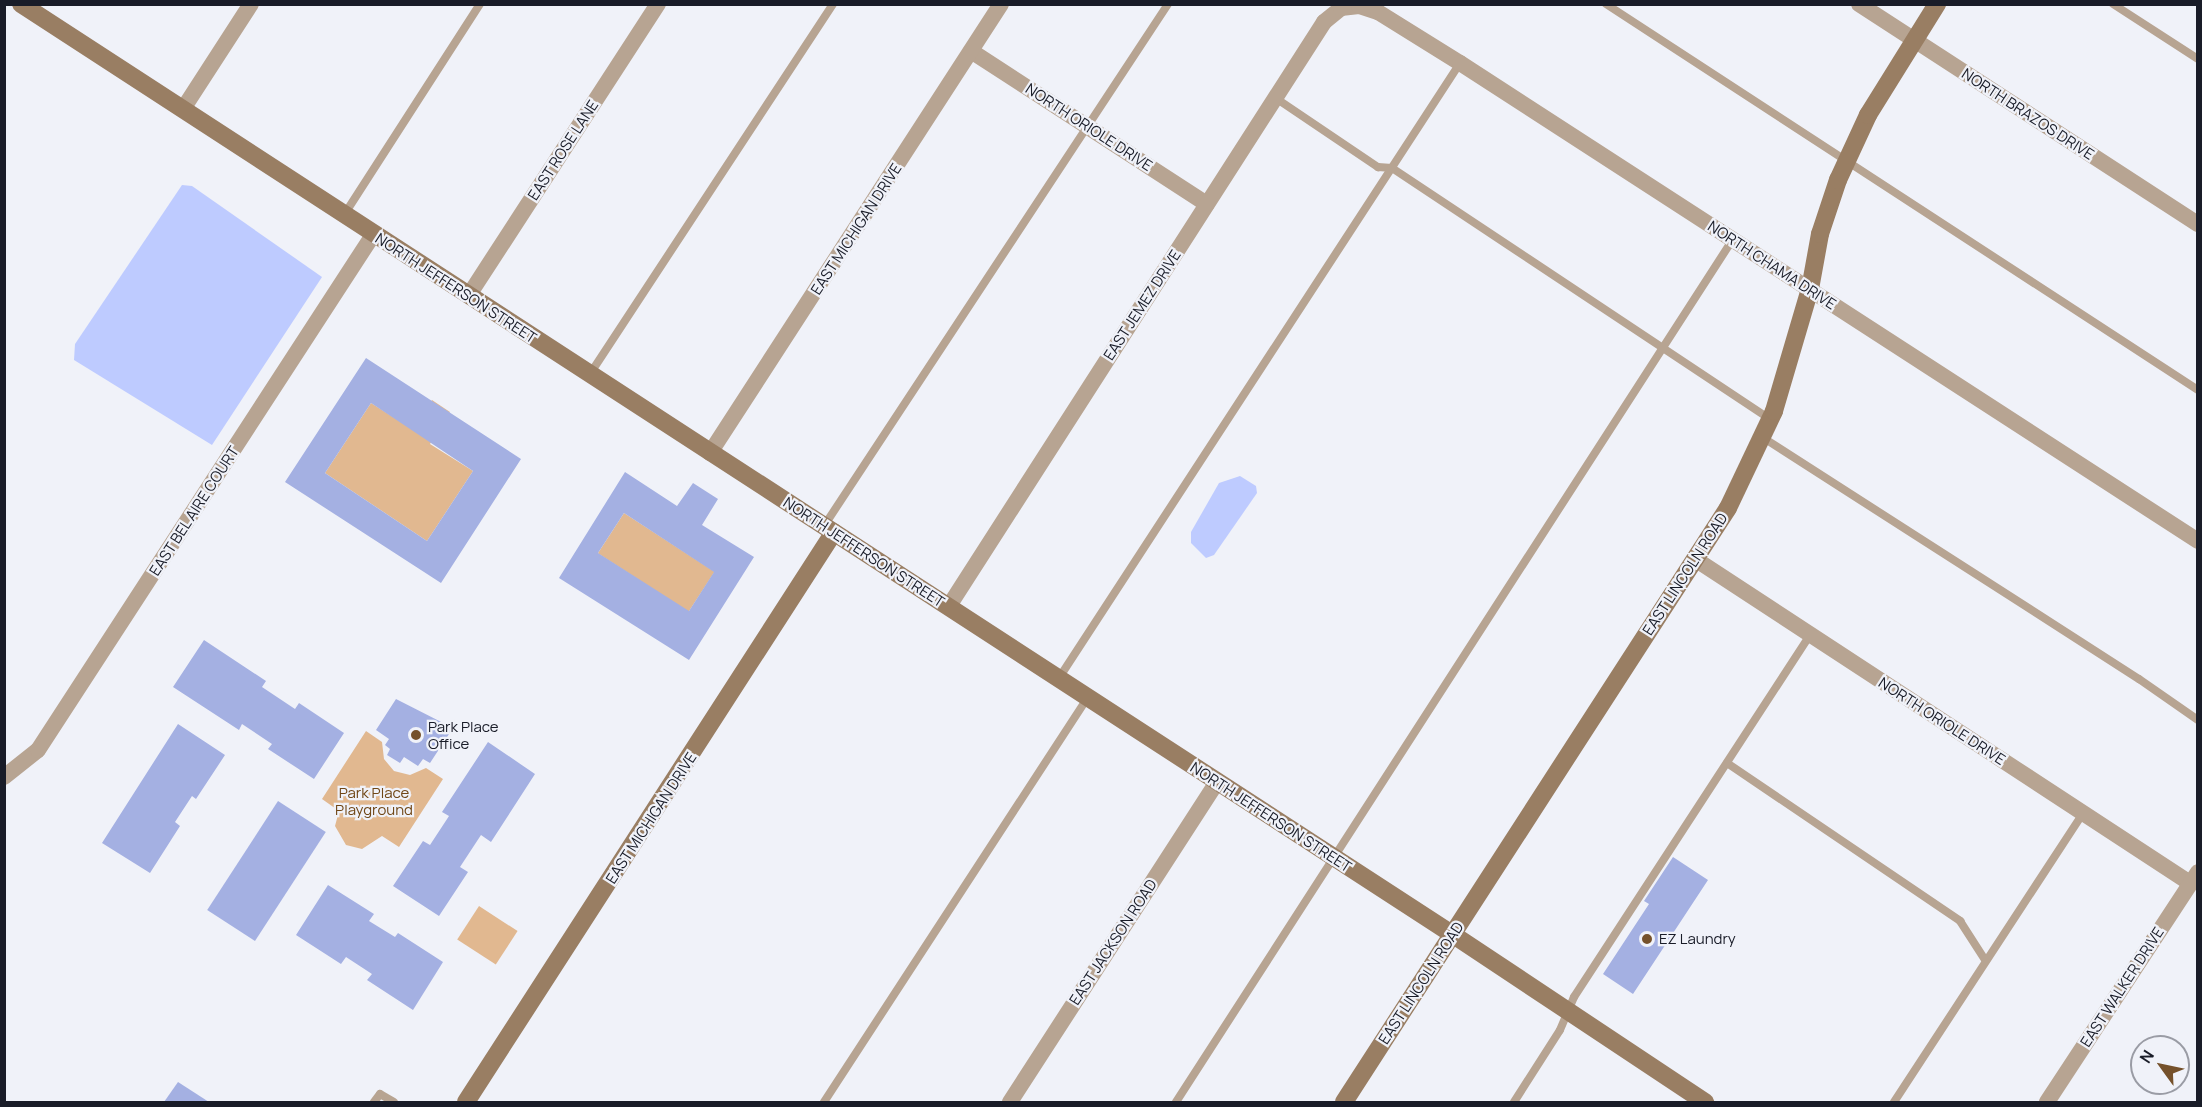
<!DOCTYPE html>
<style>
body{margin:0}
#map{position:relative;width:2202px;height:1107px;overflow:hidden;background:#f0f2f9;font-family:Manrope,sans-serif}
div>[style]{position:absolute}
.green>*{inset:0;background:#e1b890;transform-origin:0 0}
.water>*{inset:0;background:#becbff}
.building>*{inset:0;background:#a4b0e2;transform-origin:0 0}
.lane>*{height:8px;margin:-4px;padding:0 4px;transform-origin:4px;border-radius:4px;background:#b7a492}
.street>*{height:16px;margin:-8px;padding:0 8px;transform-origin:8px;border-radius:8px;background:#b7a492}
.secondary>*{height:18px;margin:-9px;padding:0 9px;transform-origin:9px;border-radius:9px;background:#997e63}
.dots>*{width:16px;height:16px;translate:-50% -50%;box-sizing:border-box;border:3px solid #f0f2f9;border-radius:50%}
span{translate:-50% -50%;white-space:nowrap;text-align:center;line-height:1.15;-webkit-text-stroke:4.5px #f0f2f9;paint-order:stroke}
.street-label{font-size:15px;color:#191c28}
.poi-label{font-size:15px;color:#191c28}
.left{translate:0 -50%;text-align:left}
.park-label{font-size:15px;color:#704717}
.frame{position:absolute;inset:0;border:6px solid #191c28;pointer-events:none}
.north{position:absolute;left:2130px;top:1035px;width:60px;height:60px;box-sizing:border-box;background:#f0f2f9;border:2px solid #9a9ca5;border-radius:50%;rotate:303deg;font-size:16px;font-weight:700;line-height:24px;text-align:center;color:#191c28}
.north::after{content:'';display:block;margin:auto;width:21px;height:27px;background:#75512b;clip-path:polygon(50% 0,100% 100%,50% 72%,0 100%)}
</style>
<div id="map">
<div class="green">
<div style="clip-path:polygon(432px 400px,450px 412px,430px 444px,473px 471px,427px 541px,325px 473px,371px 403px,412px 429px)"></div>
<div style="left:624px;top:513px;width:108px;height:48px;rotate:33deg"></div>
<div style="clip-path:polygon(366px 731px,382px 742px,384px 759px,394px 771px,410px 775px,426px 768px,443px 779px,399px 847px,382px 836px,362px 849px,346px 845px,335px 826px,339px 811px,322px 799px)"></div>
<div style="left:479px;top:906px;width:46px;height:40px;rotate:33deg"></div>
</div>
<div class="water">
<div style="clip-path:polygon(182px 185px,192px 186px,322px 277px,212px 445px,74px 360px,75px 344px)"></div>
<div style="clip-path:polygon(1240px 476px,1256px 486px,1257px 493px,1214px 555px,1206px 558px,1191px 543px,1191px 532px,1219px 483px)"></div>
</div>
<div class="building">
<div style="clip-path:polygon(evenodd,366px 358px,521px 459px,441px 583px,285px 482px,366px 358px,371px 403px,473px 471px,427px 541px,325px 473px,371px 403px)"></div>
<div style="clip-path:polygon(evenodd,625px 472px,677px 506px,693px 483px,718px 499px,702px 525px,754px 557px,689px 660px,559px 578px,625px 472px,624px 513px,714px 572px,689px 611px,598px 553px,624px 513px)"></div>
<div style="clip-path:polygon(204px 640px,266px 681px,262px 687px,295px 709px,299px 703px,344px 733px,314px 779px,268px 749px,272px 744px,242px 724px,239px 730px,173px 687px)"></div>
<div style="clip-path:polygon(396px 699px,453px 728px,430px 763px,423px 759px,418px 766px,404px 757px,400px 763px,387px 755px,390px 749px,385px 745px,389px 739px,376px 730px)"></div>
<div style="clip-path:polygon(178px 724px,225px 755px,196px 799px,192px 796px,175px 822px,180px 826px,150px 873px,102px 843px)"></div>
<div style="clip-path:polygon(488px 742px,535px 774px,491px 842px,481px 835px,460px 867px,468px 872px,439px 916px,393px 886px,423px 841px,430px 845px,449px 816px,442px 812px)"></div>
<div style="left:278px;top:801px;width:57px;height:130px;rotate:33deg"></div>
<div style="clip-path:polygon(1673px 857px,1708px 880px,1633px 994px,1603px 974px,1649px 904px,1644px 901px)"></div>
<div style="clip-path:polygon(328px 885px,374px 914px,369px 921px,395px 937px,398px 933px,443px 962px,413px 1010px,367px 980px,372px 974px,346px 957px,341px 964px,296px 935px)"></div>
<div style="clip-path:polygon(178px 1082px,209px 1102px,164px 1102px)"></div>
</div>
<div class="lane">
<div style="left:1606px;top:4px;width:707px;rotate:33.11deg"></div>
<div style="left:2113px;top:4px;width:101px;rotate:32.9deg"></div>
<div style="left:1277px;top:99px;width:122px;rotate:34deg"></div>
<div style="left:1378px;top:167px;width:14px;rotate:4deg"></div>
<div style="left:1392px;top:168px;width:454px;rotate:33.6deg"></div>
<div style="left:344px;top:215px;width:251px;rotate:-57.2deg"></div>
<div style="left:590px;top:374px;width:443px;rotate:-56.7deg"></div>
<div style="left:1762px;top:437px;width:448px;rotate:32.7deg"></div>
<div style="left:2139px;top:679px;width:72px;rotate:34.8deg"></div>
<div style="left:824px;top:526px;width:625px;rotate:-56.61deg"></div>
<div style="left:1059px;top:678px;width:734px;rotate:-56.89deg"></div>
<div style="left:1727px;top:763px;width:282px;rotate:34.1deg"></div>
<div style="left:1960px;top:921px;width:46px;rotate:57.3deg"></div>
<div style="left:374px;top:1102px;width:10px;rotate:-53deg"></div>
<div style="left:380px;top:1094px;width:16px;rotate:30deg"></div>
<div style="left:824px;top:1102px;width:483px;rotate:-56.9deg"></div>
<div style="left:1176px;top:1102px;width:1027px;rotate:-57.16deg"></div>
<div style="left:1514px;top:1102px;width:85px;rotate:-57.4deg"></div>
<div style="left:1560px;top:1030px;width:36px;rotate:-67deg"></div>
<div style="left:1574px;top:997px;width:432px;rotate:-56.9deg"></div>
<div style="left:1894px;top:1102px;width:345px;rotate:-56.8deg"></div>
</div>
<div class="street">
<div style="left:1859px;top:4px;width:404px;rotate:33deg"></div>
<div style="left:971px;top:51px;width:281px;rotate:33deg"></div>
<div style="left:183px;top:109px;width:125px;rotate:-57.1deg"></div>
<div style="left:469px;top:295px;width:347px;rotate:-57deg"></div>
<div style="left:710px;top:453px;width:535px;rotate:-57.05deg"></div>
<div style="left:1695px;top:559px;width:592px;rotate:33.21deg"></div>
<div style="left:949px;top:606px;width:694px;rotate:-57.29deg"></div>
<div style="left:1324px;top:22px;width:22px;rotate:-39deg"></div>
<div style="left:1341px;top:8px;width:18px;rotate:-6deg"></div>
<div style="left:1359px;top:6px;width:20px;rotate:18deg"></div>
<div style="left:1378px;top:12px;width:97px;rotate:31.9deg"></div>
<div style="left:1460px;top:63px;width:879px;rotate:32.93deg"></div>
<div style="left:4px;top:777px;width:43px;rotate:-38.5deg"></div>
<div style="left:38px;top:750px;width:614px;rotate:-56.96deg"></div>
<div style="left:1010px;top:1102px;width:381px;rotate:-57.1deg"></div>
<div style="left:2047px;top:1102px;width:275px;rotate:-56.7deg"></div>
</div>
<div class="secondary">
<div style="left:21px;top:4px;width:1707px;rotate:33.02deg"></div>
<div style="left:1452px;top:934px;width:304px;rotate:33.6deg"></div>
<div style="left:466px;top:1102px;width:678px;rotate:-57.15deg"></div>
<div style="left:1344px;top:1102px;width:707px;rotate:-57.12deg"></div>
<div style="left:1728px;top:508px;width:107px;rotate:-64.6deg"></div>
<div style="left:1774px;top:411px;width:127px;rotate:-73.6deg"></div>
<div style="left:1810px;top:289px;width:56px;rotate:-79.7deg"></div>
<div style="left:1820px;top:234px;width:57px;rotate:-71.6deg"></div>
<div style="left:1838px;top:180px;width:72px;rotate:-65.2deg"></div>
<div style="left:1868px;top:115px;width:131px;rotate:-58.1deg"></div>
</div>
<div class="dots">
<div style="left:416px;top:735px;background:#75512b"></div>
<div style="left:1647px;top:939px;background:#75512b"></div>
</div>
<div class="street-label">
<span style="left:2028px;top:114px;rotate:33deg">NORTH BRAZOS DRIVE</span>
<span style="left:1089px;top:127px;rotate:33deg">NORTH ORIOLE DRIVE</span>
<span style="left:563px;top:150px;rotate:-57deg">EAST ROSE LANE</span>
<span style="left:856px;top:229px;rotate:-57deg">EAST MICHIGAN DRIVE</span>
<span style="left:1772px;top:265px;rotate:33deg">NORTH CHAMA DRIVE</span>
<span style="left:456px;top:288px;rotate:33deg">NORTH JEFFERSON STREET</span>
<span style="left:1142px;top:305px;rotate:-57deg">EAST JEMEZ DRIVE</span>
<span style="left:194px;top:511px;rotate:-57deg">EAST BEL AIRE COURT</span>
<span style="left:864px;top:552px;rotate:33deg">NORTH JEFFERSON STREET</span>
<span style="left:1685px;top:574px;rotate:-57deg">EAST LINCOLN ROAD</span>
<span style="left:1942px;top:721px;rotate:33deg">NORTH ORIOLE DRIVE</span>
<span style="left:1271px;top:817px;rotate:33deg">NORTH JEFFERSON STREET</span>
<span style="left:651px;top:818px;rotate:-57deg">EAST MICHIGAN DRIVE</span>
<span style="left:1113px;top:942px;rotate:-57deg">EAST JACKSON ROAD</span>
<span style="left:1421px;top:983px;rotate:-57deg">EAST LINCOLN ROAD</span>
<span style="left:2122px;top:987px;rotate:-57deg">EAST WALKER DRIVE</span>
</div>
<div class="poi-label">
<span class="left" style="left:428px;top:735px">Park Place<br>Office</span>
<span class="left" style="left:1659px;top:939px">EZ Laundry</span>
</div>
<div class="park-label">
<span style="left:374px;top:801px">Park Place<br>Playground</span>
</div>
<div class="frame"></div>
<div class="north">N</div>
</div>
